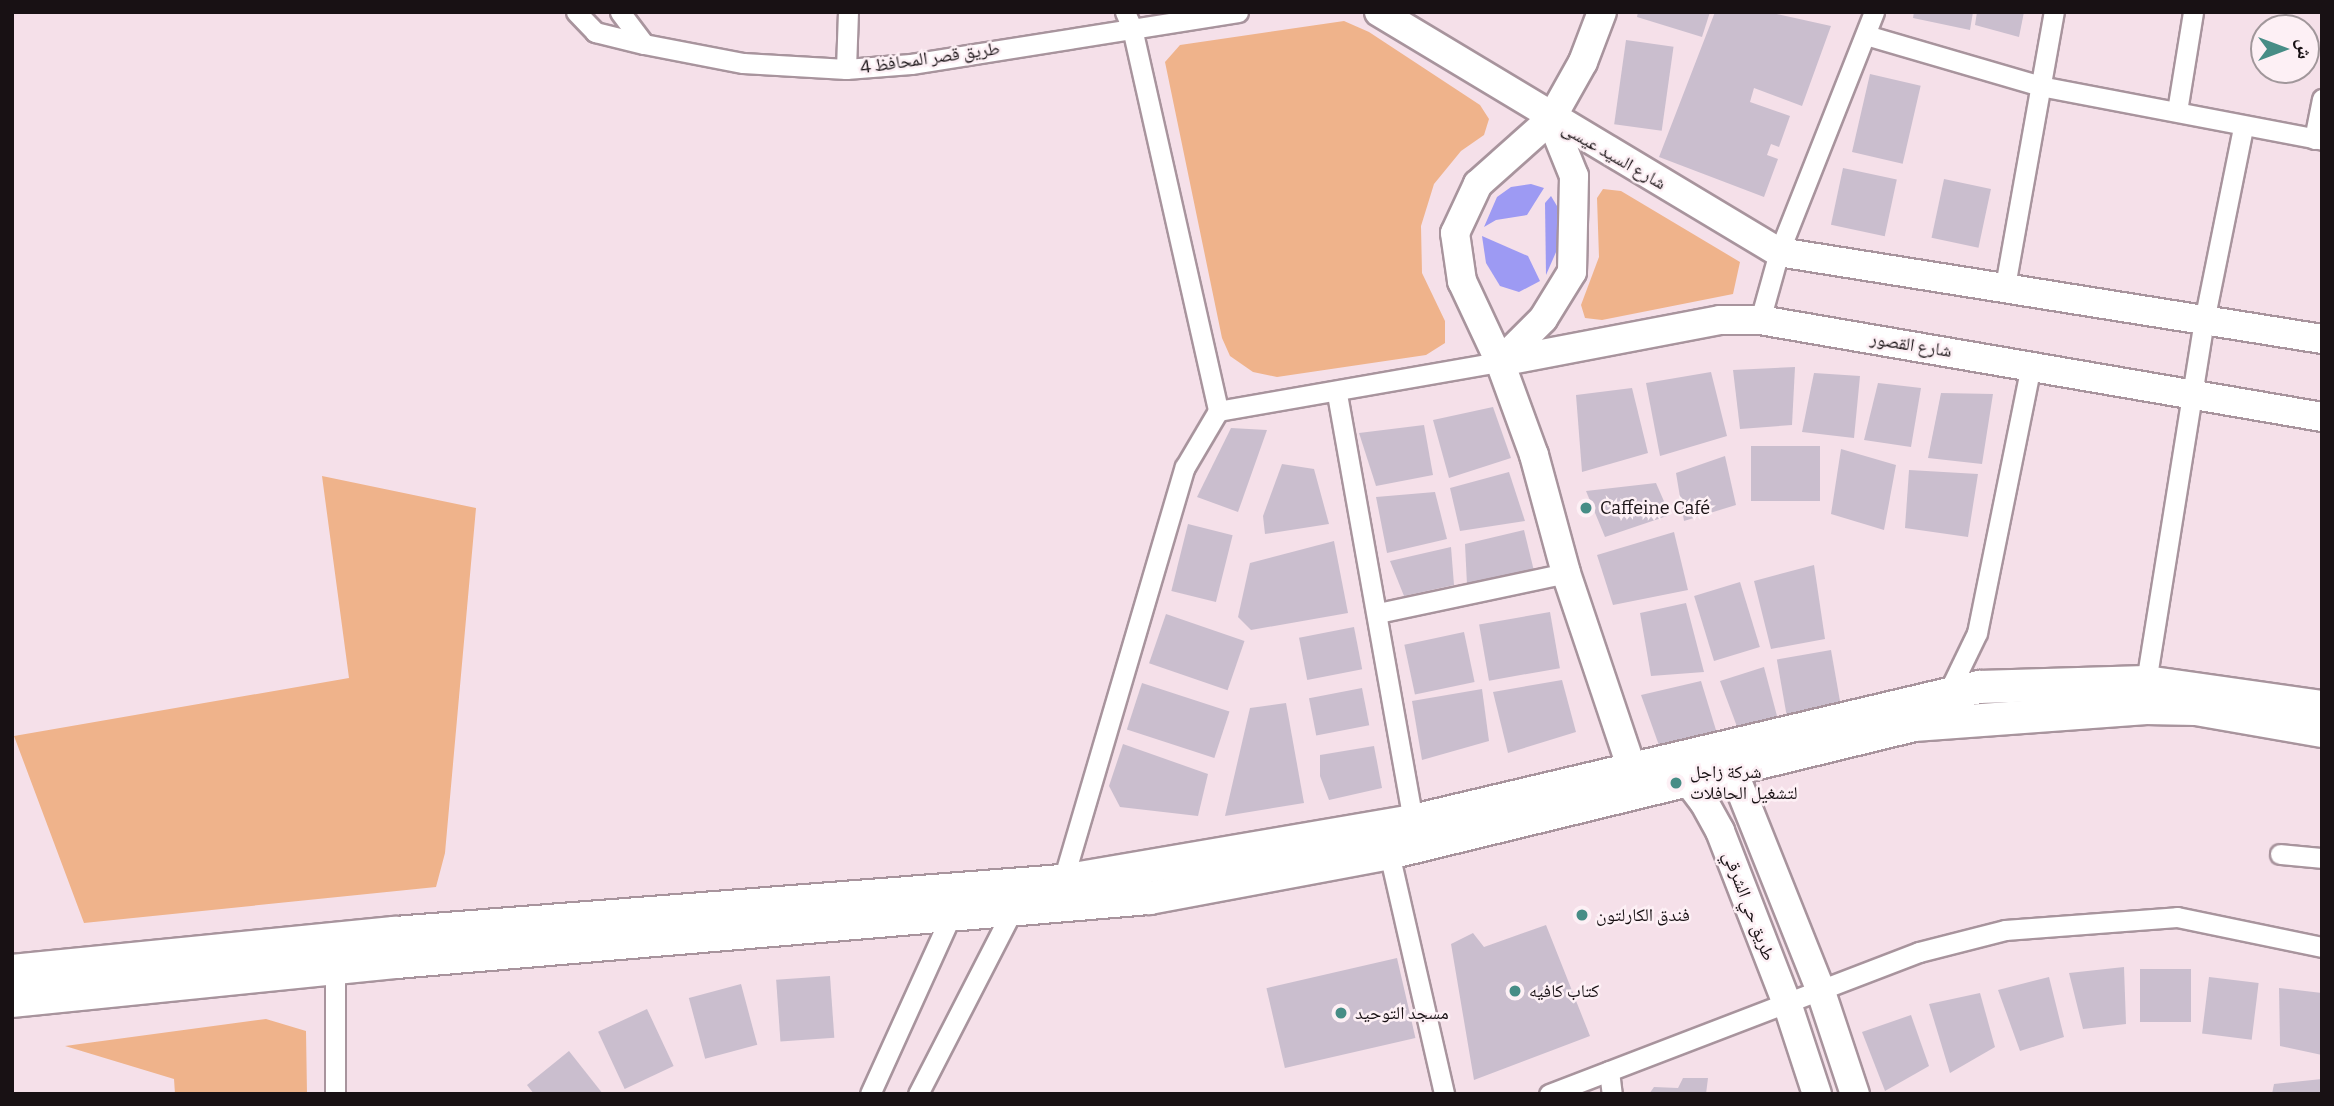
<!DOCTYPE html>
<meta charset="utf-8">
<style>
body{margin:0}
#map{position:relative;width:2334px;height:1106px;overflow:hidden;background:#f5e0e9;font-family:Bitter,"Noto Naskh Arabic",serif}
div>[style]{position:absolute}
.green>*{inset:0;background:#efb38b}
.water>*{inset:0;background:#9d9af3}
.building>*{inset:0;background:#cabece;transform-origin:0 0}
.roads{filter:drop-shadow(2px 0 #a8949d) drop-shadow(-2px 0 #a8949d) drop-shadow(0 2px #a8949d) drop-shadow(0 -2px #a8949d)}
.street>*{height:19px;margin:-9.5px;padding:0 9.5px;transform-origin:9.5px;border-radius:9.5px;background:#fff}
.secondary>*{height:28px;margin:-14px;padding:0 14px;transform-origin:14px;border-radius:14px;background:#fff}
.primary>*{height:32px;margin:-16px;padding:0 16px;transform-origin:16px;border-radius:16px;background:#fff}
.dots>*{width:19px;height:19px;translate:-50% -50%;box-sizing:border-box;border:4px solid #fdf0f5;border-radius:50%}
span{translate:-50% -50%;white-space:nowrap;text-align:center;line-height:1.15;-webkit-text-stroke:5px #fdf0f5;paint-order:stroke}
.street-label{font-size:18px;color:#181114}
.poi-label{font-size:18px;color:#181114}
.left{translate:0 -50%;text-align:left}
.frame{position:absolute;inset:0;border:14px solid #181114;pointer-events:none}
.north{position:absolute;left:2250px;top:14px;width:70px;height:70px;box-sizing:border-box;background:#fdf0f5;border:2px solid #a1979b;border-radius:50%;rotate:90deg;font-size:19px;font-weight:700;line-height:28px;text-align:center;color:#181114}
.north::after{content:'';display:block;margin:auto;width:24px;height:32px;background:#478d86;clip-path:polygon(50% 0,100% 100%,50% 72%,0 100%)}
</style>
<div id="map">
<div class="green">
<div style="clip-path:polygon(1344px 21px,1369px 32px,1480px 105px,1489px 119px,1484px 135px,1461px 151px,1434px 184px,1421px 226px,1422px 273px,1445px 321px,1445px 343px,1426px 355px,1277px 377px,1253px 372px,1230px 356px,1222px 338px,1165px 62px,1180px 45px)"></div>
<div style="clip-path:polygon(1603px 189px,1621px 191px,1740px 262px,1733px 294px,1602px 320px,1585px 318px,1581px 305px,1599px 257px,1597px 198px)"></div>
<div style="clip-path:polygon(322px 476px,476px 508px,445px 853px,436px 887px,84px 923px,14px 736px,349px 678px)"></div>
<div style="clip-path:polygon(266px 1019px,306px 1031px,307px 1094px,175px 1094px,174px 1079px,65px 1046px)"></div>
</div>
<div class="water">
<div style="clip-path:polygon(1531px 184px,1544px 188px,1527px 215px,1496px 220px,1484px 227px,1497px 197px,1511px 187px)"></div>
<div style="clip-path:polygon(1551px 196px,1560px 211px,1560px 243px,1546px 275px,1545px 203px)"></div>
<div style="clip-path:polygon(1482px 236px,1528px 256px,1540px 281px,1519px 292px,1500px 286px,1486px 263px)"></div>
</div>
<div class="building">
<div style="clip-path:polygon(1638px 12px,1710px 12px,1702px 37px,1637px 17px)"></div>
<div style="clip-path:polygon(1715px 12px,1768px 12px,1831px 26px,1802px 106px,1754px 88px,1750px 102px,1790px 116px,1779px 147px,1771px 144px,1767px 155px,1778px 159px,1764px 197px,1659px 157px)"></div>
<div style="clip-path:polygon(1914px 12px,1973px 12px,1970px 30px,1913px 18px)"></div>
<div style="clip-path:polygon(1977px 12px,2024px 12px,2019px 37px,1975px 25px)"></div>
<div style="left:1626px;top:40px;width:48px;height:85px;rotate:8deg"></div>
<div style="left:1870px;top:74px;width:52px;height:80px;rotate:13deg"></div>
<div style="left:1843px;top:168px;width:55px;height:58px;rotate:12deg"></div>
<div style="left:1944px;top:179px;width:48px;height:60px;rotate:12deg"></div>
<div style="clip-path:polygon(1795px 367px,1792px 425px,1740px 429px,1733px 370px)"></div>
<div style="clip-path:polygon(1711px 372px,1727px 436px,1660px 456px,1646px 383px)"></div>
<div style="clip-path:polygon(1814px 373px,1860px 376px,1854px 438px,1802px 432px)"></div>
<div style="clip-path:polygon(1878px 383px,1921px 388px,1911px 447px,1864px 440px)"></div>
<div style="clip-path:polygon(1632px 388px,1648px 453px,1582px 472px,1576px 395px)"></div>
<div style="clip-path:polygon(1941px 393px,1993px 394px,1982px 464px,1928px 458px)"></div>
<div style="clip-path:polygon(1493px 407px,1511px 458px,1449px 478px,1433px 420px)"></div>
<div style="clip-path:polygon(1424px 425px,1433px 475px,1376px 486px,1359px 433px)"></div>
<div style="clip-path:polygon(1231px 428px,1267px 430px,1238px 512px,1197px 497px)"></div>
<div style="left:1820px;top:446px;width:55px;height:69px;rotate:90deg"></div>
<div style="clip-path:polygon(1841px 449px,1896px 465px,1884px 530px,1831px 514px)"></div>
<div style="clip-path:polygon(1725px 456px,1736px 505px,1684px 521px,1676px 473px)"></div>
<div style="clip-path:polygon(1282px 464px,1314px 469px,1329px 524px,1265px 534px,1263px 516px)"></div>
<div style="clip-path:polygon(1909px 470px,1978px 474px,1968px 537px,1905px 528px)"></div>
<div style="clip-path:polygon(1509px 472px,1525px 521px,1460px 531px,1450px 488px)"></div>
<div style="clip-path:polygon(1656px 483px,1670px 515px,1605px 537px,1586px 491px)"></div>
<div style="clip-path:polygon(1435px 492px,1447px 539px,1387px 553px,1376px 497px)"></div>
<div style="left:1188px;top:524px;width:46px;height:69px;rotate:14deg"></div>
<div style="clip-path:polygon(1524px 530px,1534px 571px,1467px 585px,1465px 544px)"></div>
<div style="clip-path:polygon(1674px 532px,1688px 590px,1613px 605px,1597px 555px)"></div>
<div style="clip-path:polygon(1334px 541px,1348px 613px,1251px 630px,1238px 617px,1250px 563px)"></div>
<div style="clip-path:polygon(1451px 547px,1454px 585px,1404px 596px,1390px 561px)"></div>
<div style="clip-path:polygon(1814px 565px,1825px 639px,1771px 649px,1754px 581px)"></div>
<div style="left:1740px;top:582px;width:68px;height:48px;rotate:73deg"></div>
<div style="clip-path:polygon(1686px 603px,1704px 672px,1651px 676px,1640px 613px)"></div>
<div style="left:1550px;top:612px;width:57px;height:72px;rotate:80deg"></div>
<div style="left:1166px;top:614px;width:83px;height:52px;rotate:19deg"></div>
<div style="left:1354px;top:627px;width:43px;height:56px;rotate:79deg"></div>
<div style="left:1464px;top:632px;width:51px;height:61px;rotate:78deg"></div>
<div style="left:1831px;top:650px;width:55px;height:55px;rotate:80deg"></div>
<div style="clip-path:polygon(1764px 667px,1777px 716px,1739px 732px,1720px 681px)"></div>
<div style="clip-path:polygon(1562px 680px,1576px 732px,1508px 753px,1493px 692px)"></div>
<div style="clip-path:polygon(1701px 681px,1719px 740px,1661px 751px,1641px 695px)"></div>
<div style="left:1142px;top:683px;width:92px;height:49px;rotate:18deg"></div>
<div style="left:1362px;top:688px;width:38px;height:54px;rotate:79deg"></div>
<div style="clip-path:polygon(1482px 689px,1489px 741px,1422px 760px,1412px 701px)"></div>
<div style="clip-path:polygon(1286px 703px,1304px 803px,1225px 816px,1250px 708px)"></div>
<div style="clip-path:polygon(1123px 744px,1208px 774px,1198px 816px,1120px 807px,1109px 786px)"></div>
<div style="clip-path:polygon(1374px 746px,1382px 788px,1329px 800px,1320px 776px,1320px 755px)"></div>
<div style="clip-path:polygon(1546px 925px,1590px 1036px,1474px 1080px,1451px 944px,1473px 933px,1484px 947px)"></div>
<div style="left:1397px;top:958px;width:82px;height:134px;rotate:77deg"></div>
<div style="clip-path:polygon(2124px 967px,2126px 1024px,2083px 1029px,2069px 973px)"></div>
<div style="left:2140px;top:969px;width:51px;height:53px"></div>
<div style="left:830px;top:976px;width:62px;height:54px;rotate:86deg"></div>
<div style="clip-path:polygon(2049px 977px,2064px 1037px,2020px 1051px,1998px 990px)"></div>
<div style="left:2209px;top:977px;width:50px;height:57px;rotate:7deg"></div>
<div style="left:741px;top:984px;width:63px;height:54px;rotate:75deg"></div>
<div style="clip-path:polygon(2279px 988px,2322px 993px,2322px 1055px,2280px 1046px)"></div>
<div style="clip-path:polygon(1980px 993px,1995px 1047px,1950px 1073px,1929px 1004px)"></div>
<div style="left:647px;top:1009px;width:63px;height:54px;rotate:65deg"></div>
<div style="clip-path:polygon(1911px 1015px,1929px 1066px,1885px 1091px,1862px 1032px)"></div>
<div style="clip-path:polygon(569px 1051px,603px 1094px,534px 1094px,527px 1085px)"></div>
<div style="clip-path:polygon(1683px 1078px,1708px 1078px,1706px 1094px,1649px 1094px,1654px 1087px,1678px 1088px)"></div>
<div style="clip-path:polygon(2322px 1079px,2322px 1094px,2272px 1094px,2274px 1084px)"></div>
</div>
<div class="roads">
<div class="street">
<div style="left:576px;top:12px;width:28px;rotate:46deg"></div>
<div style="left:595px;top:32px;width:50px;rotate:13.8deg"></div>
<div style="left:644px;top:44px;width:101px;rotate:10.9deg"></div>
<div style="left:743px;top:63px;width:103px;rotate:3.3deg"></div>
<div style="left:846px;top:69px;width:65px;rotate:-4.4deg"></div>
<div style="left:911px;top:64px;width:331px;rotate:-9deg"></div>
<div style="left:620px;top:12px;width:40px;rotate:53deg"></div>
<div style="left:1125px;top:12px;width:17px;rotate:66deg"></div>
<div style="left:1132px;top:28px;width:393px;rotate:77.3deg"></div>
<div style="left:1866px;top:35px;width:181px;rotate:16.3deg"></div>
<div style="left:2040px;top:86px;width:287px;rotate:10.8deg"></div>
<div style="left:846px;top:69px;width:57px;rotate:-88deg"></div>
<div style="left:2177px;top:111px;width:100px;rotate:-80.8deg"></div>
<div style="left:2314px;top:139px;width:41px;rotate:-78.7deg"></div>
<div style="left:2005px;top:286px;width:278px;rotate:-79.9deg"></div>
<div style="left:1760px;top:320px;width:71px;rotate:-74.4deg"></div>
<div style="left:1779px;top:252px;width:258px;rotate:-68.4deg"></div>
<div style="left:1337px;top:394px;width:434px;rotate:79.9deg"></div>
<div style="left:1378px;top:613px;width:192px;rotate:-12deg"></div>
<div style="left:2146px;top:682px;width:366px;rotate:-80.9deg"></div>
<div style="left:2204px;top:321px;width:197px;rotate:-78.6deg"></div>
<div style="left:1946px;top:697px;width:71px;rotate:-64.2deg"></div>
<div style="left:1977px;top:633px;width:274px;rotate:-78.6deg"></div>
<div style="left:1389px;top:853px;width:247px;rotate:77.1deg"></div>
<div style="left:2280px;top:854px;width:42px;rotate:5.4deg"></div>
<div style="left:1061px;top:887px;width:438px;rotate:-73.6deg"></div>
<div style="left:1185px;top:467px;width:65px;rotate:-59.5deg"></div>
<div style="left:1218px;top:411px;width:286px;rotate:-9.9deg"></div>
<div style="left:335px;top:968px;width:126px;rotate:90deg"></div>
<div style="left:1609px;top:1071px;width:23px;rotate:83deg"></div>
<div style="left:870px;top:1094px;width:205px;rotate:-65.6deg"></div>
<div style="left:918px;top:1094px;width:203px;rotate:-62.8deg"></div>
<div style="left:1011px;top:913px;width:9px;rotate:-90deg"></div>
<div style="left:1549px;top:1094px;width:396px;rotate:-21deg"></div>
<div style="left:1919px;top:952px;width:89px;rotate:-14.3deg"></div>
<div style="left:2005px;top:930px;width:172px;rotate:-4.3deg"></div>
<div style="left:2177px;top:917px;width:148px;rotate:11.7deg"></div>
</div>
<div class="secondary">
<div style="left:1379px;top:12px;width:466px;rotate:31deg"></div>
<div style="left:1779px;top:252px;width:550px;rotate:9.1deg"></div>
<div style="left:1551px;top:119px;width:65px;rotate:-60.7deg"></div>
<div style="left:1583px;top:62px;width:53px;rotate:-69.2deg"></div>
<div style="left:1500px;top:362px;width:61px;rotate:-45deg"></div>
<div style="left:1543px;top:319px;width:55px;rotate:-58.3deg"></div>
<div style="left:1572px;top:272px;width:96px;rotate:-88.8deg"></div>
<div style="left:1574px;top:176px;width:61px;rotate:-112deg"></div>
<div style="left:1551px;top:119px;width:98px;rotate:138.3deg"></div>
<div style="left:1478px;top:184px;width:54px;rotate:115.1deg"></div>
<div style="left:1455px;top:233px;width:49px;rotate:81.7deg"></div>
<div style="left:1462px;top:281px;width:89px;rotate:64.9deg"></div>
<div style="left:1500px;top:362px;width:99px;rotate:69.9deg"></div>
<div style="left:1534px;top:455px;width:122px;rotate:74.8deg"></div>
<div style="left:1566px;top:573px;width:204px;rotate:71.4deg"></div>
<div style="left:1631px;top:766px;width:59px;rotate:14.7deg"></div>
<div style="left:1688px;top:781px;width:26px;rotate:53deg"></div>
<div style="left:1704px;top:802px;width:33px;rotate:61deg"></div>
<div style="left:1720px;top:831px;width:188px;rotate:68.8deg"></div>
<div style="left:1788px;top:1006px;width:93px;rotate:71.8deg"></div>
<div style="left:1500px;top:362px;width:224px;rotate:-10.8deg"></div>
<div style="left:1720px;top:320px;width:40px"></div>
<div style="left:1760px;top:320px;width:570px;rotate:9.79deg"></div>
<div style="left:1713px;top:759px;width:23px;rotate:31deg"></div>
<div style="left:1733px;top:771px;width:235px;rotate:68.2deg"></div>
<div style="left:1820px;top:989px;width:111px;rotate:71.6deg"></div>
</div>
<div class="primary">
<div style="left:12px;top:971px;width:385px;rotate:-5.7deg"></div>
<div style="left:395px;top:933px;width:669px;rotate:-4.46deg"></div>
<div style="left:1062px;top:881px;width:356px;rotate:-9.7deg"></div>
<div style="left:1413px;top:821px;width:582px;rotate:-13.32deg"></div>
<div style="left:1979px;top:687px;width:167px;rotate:-1.7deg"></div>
<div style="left:2146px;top:682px;width:178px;rotate:8.1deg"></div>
<div style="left:12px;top:1001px;width:386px;rotate:-5.8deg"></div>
<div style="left:396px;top:962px;width:756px;rotate:-4.86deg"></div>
<div style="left:1149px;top:898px;width:244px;rotate:-10.6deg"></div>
<div style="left:1389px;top:853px;width:540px;rotate:-13.7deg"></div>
<div style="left:1914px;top:725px;width:233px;rotate:-4.2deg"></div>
<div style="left:2146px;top:708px;width:50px;rotate:1.1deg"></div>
<div style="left:2196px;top:709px;width:128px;rotate:9.9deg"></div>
</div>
</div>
<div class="dots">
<div style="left:1586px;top:508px;background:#478d86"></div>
<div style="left:1676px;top:783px;background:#478d86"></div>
<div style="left:1582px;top:915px;background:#478d86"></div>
<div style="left:1515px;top:991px;background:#478d86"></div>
<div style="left:1341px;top:1013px;background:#478d86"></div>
</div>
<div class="street-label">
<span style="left:930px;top:58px;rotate:-8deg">طريق قصر المحافظ 4</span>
<span style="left:1614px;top:156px;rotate:30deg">شارع السيد عيسى</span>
<span style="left:1911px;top:345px;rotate:9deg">شارع القصور</span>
<span style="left:1749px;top:906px;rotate:69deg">طريق حي الشرقي</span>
</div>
<div class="poi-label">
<span class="left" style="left:1600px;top:508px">Caffeine Café</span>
<span class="left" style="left:1690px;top:783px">شركة زاجل<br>لتشغيل الحافلات</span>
<span class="left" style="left:1596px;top:915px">فندق الكارلتون</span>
<span class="left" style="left:1529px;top:991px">كتاب كافيه</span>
<span class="left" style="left:1355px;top:1013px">مسجد التوحيد</span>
</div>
<div class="frame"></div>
<div class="north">ش</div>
</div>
